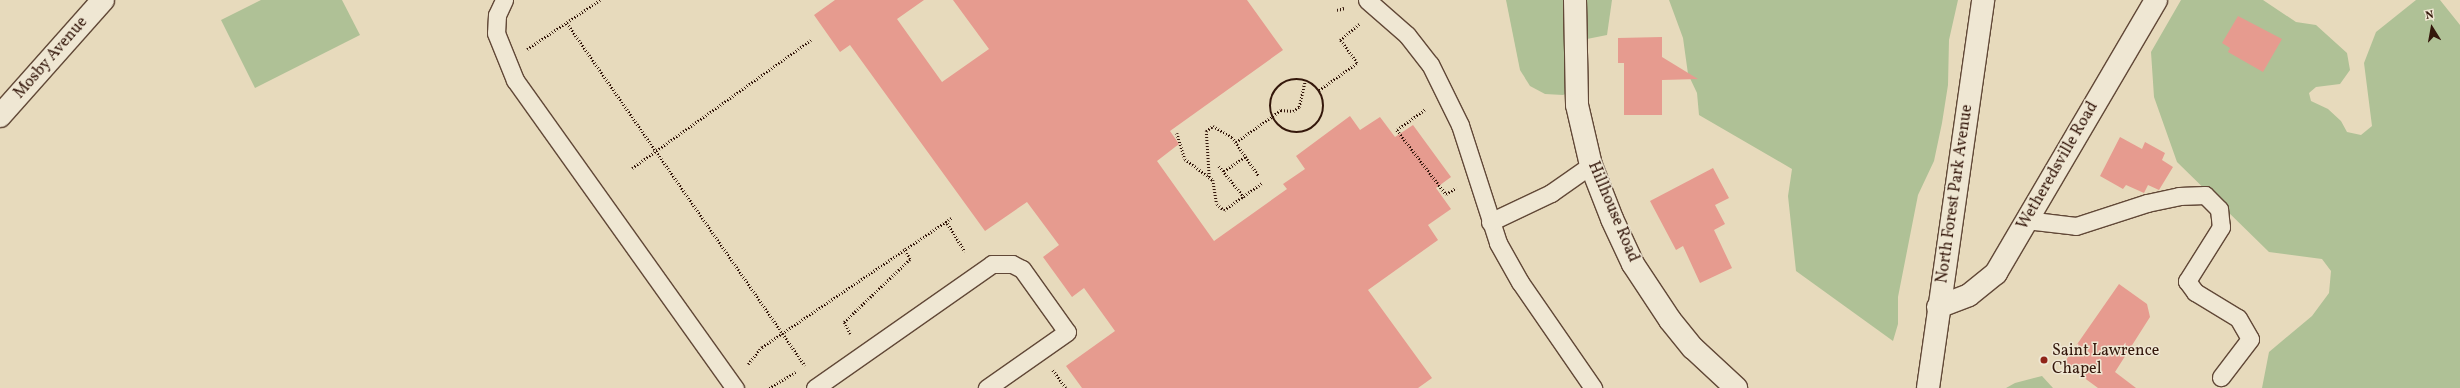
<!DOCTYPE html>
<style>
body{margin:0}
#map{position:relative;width:2460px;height:388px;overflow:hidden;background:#e7dabc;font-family:Vollkorn,serif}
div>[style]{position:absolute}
.green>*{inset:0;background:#afc196}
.building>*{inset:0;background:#e69b8f}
.path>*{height:2.5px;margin-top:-1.25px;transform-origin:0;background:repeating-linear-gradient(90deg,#34170b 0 1px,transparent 0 3px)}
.path>.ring{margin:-1.25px;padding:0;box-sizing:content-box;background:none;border:2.5px solid #34170b;border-radius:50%}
.roads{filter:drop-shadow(1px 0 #614837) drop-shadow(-1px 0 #614837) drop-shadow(0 1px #614837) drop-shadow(0 -1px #614837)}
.service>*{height:17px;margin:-8.5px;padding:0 8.5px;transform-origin:8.5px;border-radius:8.5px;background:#efe7d3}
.minor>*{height:22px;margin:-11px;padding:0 11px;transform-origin:11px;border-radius:11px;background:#efe7d3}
.secondary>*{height:22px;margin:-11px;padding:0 11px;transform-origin:11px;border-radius:11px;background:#efe7d3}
.dots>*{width:11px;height:11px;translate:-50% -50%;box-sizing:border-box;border:2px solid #efe7d3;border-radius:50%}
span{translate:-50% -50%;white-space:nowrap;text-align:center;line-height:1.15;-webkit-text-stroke:3px #efe7d3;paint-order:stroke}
.street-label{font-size:16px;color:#34170b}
.poi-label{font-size:16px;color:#34170b}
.left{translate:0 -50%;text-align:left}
.north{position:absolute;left:2412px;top:8px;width:40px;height:40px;-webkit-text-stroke:3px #efe7d3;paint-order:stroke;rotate:349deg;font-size:11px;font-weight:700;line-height:16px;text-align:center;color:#34170b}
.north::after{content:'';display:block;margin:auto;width:14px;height:18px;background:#34170b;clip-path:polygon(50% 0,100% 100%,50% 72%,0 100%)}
</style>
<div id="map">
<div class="green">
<div style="clip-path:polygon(261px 0,342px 0,360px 35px,255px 88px,221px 20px)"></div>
<div style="clip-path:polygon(1506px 0,1569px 0,1570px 92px,1563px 95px,1545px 94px,1530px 86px,1520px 70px)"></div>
<div style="clip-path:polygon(1582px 0,1612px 0,1607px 35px,1582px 40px)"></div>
<div style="clip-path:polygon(1669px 0,1958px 0,1949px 40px,1948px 85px,1942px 123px,1934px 161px,1918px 195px,1898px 297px,1898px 324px,1893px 341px,1796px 271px,1788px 196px,1792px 169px,1699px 115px,1697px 93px,1688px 74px,1683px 38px)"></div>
<div style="clip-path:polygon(2181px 0,2263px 0,2296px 22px,2316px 25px,2347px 53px,2350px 70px,2340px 84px,2316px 87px,2309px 93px,2311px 101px,2328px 109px,2341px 121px,2347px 132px,2361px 135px,2372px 126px,2364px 63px,2376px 32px,2416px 0,2440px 0,2460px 25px,2460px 388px,2262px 388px,2269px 352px,2312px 316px,2329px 293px,2331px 271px,2322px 259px,2269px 252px,2177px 162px,2154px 97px,2151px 52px)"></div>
<div style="clip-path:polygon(2042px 376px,2053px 388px,2006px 388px,2015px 383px)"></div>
</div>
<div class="building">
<div style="clip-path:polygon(835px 0,924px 0,897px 19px,942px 82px,989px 49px,953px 0,1247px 0,1283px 50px,1170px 131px,1179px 144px,1157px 161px,1214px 241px,1287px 189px,1283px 184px,1305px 169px,1296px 156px,1350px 116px,1360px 130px,1380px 117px,1395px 137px,1413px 125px,1451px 177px,1436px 188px,1451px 209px,1428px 225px,1438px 240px,1368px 290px,1432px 378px,1418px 388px,1082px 388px,1066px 366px,1115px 331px,1084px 288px,1072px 297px,1043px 257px,1059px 245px,1027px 202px,985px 231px,850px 45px,840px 52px,814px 15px)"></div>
<div style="clip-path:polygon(2238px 16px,2282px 39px,2263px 72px,2228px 52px,2230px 48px,2222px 43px)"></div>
<div style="clip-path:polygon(1662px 37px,1662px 57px,1698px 79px,1662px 80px,1662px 115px,1624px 115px,1624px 63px,1618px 63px,1618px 38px)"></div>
<div style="clip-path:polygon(2120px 137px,2142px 149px,2145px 142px,2165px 153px,2162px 160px,2173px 167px,2159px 190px,2148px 185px,2144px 193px,2126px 185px,2123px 189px,2100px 176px)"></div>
<div style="clip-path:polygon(1713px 168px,1729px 198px,1715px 205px,1725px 224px,1714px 230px,1732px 268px,1700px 283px,1683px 246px,1676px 250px,1650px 201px)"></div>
<div style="clip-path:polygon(2119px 284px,2147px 304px,2150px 317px,2115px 372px,2136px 388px,2098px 388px,2064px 363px)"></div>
</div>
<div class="path">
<div style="left:1337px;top:10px;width:8px;rotate:-14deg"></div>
<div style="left:567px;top:23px;width:417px;rotate:55.2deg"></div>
<div style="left:527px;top:49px;width:88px;rotate:-33.9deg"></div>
<div class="ring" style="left:1270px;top:79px;width:51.5px;height:51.5px"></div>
<div style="left:1319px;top:90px;width:47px;rotate:-35.4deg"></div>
<div style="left:1357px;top:63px;width:29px;rotate:-126deg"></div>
<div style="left:1340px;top:40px;width:25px;rotate:-40deg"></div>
<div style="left:1425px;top:110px;width:34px;rotate:144deg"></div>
<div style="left:1397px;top:130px;width:81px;rotate:52.6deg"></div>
<div style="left:1446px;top:194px;width:12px;rotate:-31deg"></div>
<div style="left:1177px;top:133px;width:27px;rotate:73deg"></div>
<div style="left:1185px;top:159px;width:35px;rotate:37deg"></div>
<div style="left:1213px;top:180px;width:24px;rotate:81deg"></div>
<div style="left:1217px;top:204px;width:9px;rotate:41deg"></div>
<div style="left:1224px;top:210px;width:47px;rotate:-35.4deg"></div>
<div style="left:1236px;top:142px;width:55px;rotate:-35.4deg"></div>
<div style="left:1281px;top:110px;width:12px;rotate:5deg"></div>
<div style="left:1293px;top:111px;width:7px;rotate:-34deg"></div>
<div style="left:1299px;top:107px;width:28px;rotate:-77deg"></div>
<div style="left:1219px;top:166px;width:40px;rotate:51deg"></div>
<div style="left:632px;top:168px;width:220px;rotate:-35.6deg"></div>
<div style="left:1224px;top:171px;width:27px;rotate:-34deg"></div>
<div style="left:1209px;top:177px;width:46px;rotate:-93.7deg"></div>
<div style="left:1206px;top:131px;width:9px;rotate:-36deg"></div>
<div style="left:1213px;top:126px;width:22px;rotate:30deg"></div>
<div style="left:1232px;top:137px;width:47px;rotate:55.3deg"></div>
<div style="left:946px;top:221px;width:36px;rotate:58deg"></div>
<div style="left:850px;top:334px;width:13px;rotate:-117deg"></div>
<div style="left:844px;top:322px;width:91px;rotate:-43.7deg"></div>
<div style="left:910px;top:259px;width:12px;rotate:-121deg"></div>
<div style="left:748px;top:364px;width:22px;rotate:-51deg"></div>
<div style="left:762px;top:347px;width:229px;rotate:-34.3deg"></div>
<div style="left:1053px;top:370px;width:22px;rotate:54deg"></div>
<div style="left:769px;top:388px;width:31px;rotate:-31deg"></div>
</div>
<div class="roads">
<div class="service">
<div style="left:504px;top:0;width:17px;rotate:115deg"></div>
<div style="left:497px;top:15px;width:18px;rotate:93deg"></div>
<div style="left:496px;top:33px;width:51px;rotate:68deg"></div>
<div style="left:515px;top:80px;width:379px;rotate:54.5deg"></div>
<div style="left:1367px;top:0;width:53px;rotate:41.2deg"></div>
<div style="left:1407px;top:35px;width:37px;rotate:52deg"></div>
<div style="left:1430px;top:64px;width:68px;rotate:63.8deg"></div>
<div style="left:1460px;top:125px;width:124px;rotate:72.1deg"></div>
<div style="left:1498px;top:243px;width:45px;rotate:60.6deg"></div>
<div style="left:1520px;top:282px;width:129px;rotate:55.4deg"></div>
<div style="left:2026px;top:220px;width:50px;rotate:6.8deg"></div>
<div style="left:2076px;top:226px;width:75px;rotate:-17.9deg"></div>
<div style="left:2147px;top:203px;width:33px;rotate:-12deg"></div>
<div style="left:2179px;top:196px;width:26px;rotate:-2deg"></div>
<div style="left:2205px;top:195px;width:20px;rotate:45deg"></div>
<div style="left:2219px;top:209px;width:18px;rotate:84deg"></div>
<div style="left:2221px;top:227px;width:64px;rotate:122.2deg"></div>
<div style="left:2187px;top:281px;width:14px;rotate:54deg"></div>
<div style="left:2195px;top:292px;width:50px;rotate:31.2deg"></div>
<div style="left:2238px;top:318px;width:24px;rotate:60deg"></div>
<div style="left:2250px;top:339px;width:48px;rotate:127.3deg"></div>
<div style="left:1490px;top:222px;width:68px;rotate:-25.4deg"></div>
<div style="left:1551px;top:193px;width:49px;rotate:-35deg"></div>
<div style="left:815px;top:388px;width:216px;rotate:-35deg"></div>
<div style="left:992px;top:264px;width:20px"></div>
<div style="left:1012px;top:264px;width:11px;rotate:27deg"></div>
<div style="left:1022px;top:269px;width:77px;rotate:54.5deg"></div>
<div style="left:1067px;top:332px;width:98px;rotate:145deg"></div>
</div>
<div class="minor">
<div style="left:1575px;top:0;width:105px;rotate:88.9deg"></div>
<div style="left:1577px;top:105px;width:62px;rotate:76.9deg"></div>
<div style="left:1591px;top:165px;width:58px;rotate:68.7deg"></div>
<div style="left:1612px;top:219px;width:50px;rotate:65deg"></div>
<div style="left:1633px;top:264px;width:67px;rotate:56.5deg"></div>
<div style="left:1670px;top:320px;width:36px;rotate:51deg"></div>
<div style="left:1693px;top:348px;width:59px;rotate:42.9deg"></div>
<div style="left:0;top:116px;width:155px;rotate:-48.4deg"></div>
<div style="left:1938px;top:307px;width:33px;rotate:-21deg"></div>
<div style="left:1969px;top:295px;width:35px;rotate:-39deg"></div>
<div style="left:1996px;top:273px;width:316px;rotate:-59.6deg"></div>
</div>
<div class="secondary">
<div style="left:1928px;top:388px;width:392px;rotate:-81.9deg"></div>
</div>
</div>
<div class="dots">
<div style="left:2044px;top:360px;background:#8f2418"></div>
</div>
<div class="street-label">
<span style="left:51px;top:58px;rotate:-49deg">Mosby Avenue</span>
<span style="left:2058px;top:166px;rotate:-60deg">Wetheredsville Road</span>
<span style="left:1955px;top:194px;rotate:-82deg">North Forest Park Avenue</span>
<span style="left:1613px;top:212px;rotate:67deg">Hillhouse Road</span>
</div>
<div class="poi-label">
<span class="left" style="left:2052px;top:360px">Saint Lawrence<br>Chapel</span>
</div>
<div class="north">N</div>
</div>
